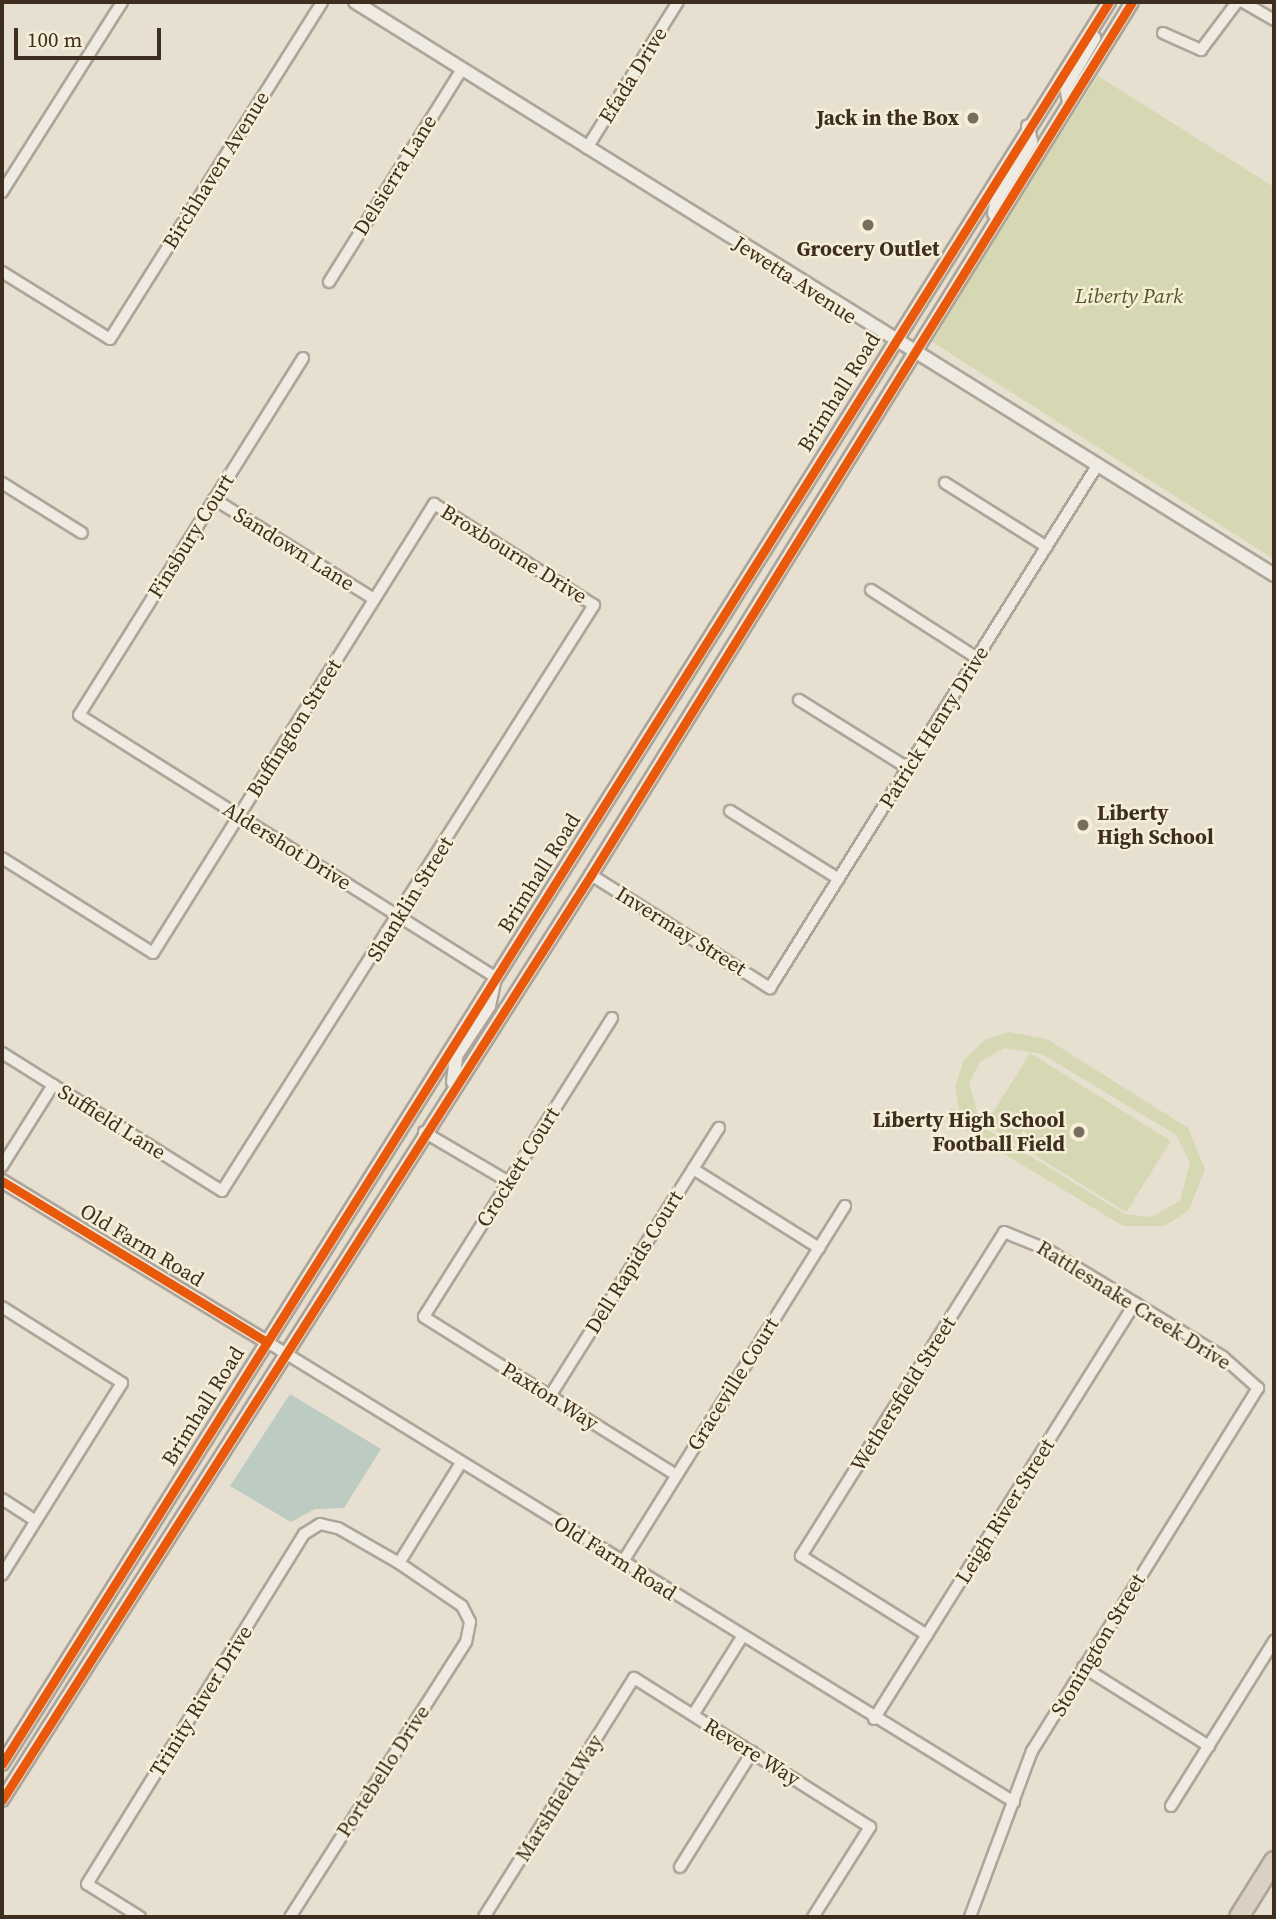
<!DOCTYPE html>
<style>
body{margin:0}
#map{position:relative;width:1276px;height:1919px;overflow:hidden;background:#e7e0d1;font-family:"Source Serif 4",serif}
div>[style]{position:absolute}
.green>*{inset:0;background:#d6d7b3;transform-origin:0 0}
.water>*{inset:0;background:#bcccc2}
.roads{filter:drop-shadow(2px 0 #ada599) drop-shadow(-2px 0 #ada599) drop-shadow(0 2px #ada599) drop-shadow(0 -2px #ada599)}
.minor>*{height:10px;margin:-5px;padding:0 5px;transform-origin:5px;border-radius:5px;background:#efebe3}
.tertiary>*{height:12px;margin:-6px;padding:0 6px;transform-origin:6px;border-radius:6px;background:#efebe3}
.motorway>*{height:18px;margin:-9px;padding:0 9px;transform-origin:9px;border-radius:9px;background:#dad1c2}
.cycleway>*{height:9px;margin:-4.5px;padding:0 4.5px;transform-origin:4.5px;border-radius:4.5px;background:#e8590c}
.dots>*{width:19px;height:19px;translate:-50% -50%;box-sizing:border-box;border:4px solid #f7eed8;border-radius:50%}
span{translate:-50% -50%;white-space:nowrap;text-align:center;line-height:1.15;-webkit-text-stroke:5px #f7eed8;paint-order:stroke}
.street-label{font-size:21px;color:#3d2e20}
.poi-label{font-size:21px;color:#3d2e20;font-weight:700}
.right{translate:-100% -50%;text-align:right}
.left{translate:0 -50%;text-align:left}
.park-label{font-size:21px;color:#4d5a26;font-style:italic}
.frame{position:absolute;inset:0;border:4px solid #3d2e20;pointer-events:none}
.scale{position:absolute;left:14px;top:28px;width:147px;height:32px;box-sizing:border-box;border:4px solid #3d2e20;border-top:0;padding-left:9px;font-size:21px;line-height:24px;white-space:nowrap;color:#3d2e20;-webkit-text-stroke:5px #f7eed8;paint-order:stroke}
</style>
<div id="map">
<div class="green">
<div style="clip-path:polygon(1098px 76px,1274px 187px,1274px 559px,929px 340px)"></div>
<div style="clip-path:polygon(evenodd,1009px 1032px,1047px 1039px,1188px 1128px,1205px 1169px,1189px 1210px,1165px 1226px,1123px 1226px,945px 1118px,951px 1108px,959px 1112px,955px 1086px,964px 1060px,986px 1039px,1009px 1032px,1004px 1048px,1042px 1054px,1176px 1135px,1190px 1163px,1180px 1201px,1151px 1217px,1125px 1214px,981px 1126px,969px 1083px,980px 1062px,1004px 1048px)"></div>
<div style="left:1030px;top:1053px;width:166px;height:84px;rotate:32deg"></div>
</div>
<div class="water">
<div style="clip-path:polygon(290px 1394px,381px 1449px,344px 1508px,315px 1509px,291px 1522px,230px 1486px)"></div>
</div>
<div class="roads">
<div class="minor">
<div style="left:1243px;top:2px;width:36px;rotate:30deg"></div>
<div style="left:1163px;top:33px;width:42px;rotate:24.1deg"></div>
<div style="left:1201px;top:50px;width:60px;rotate:-53.1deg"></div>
<div style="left:587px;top:148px;width:172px;rotate:-58.1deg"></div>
<div style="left:2px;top:192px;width:225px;rotate:-57.7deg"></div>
<div style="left:2px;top:272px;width:127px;rotate:31.8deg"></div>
<div style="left:110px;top:339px;width:398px;rotate:-57.8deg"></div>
<div style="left:329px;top:282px;width:251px;rotate:-58deg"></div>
<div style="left:303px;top:358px;width:421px;rotate:122.1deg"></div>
<div style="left:79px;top:715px;width:490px;rotate:32.2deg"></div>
<div style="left:2px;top:483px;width:94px;rotate:32deg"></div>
<div style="left:945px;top:483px;width:120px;rotate:32.1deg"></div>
<div style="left:214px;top:499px;width:189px;rotate:32deg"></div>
<div style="left:871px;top:590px;width:126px;rotate:32.7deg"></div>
<div style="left:799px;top:700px;width:128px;rotate:32deg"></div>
<div style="left:730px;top:811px;width:128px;rotate:32deg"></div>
<div style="left:2px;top:858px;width:178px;rotate:32.2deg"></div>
<div style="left:153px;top:953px;width:530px;rotate:-57.96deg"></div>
<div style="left:434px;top:504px;width:189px;rotate:32.3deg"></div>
<div style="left:594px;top:605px;width:694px;rotate:122.41deg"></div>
<div style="left:222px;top:1191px;width:260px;rotate:-147.9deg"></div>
<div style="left:591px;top:875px;width:212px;rotate:32.3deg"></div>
<div style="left:770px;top:988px;width:616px;rotate:-57.94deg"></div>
<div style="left:612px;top:1018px;width:353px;rotate:122.2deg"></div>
<div style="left:424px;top:1317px;width:297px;rotate:32.1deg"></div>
<div style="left:424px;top:1132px;width:99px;rotate:30.5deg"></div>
<div style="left:2px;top:1166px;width:96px;rotate:-57.8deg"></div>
<div style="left:693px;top:1169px;width:149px;rotate:32.1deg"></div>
<div style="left:2px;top:1307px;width:142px;rotate:32.3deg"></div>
<div style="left:122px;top:1383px;width:226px;rotate:122deg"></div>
<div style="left:264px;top:1340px;width:881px;rotate:31.63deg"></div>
<div style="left:550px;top:1396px;width:317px;rotate:-57.8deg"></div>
<div style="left:2px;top:1499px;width:40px;rotate:32.9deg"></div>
<div style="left:399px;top:1563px;width:118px;rotate:-58.2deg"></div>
<div style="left:622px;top:1563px;width:421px;rotate:-58deg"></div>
<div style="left:927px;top:1635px;width:149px;rotate:-147.9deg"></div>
<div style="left:801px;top:1556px;width:382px;rotate:-57.9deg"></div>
<div style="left:1004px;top:1232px;width:48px;rotate:22.2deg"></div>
<div style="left:1048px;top:1250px;width:102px;rotate:31.3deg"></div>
<div style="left:1135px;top:1303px;width:103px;rotate:31.5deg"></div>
<div style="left:1223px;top:1357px;width:47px;rotate:41.5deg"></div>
<div style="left:1258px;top:1388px;width:428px;rotate:121.9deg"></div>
<div style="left:1032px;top:1751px;width:177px;rotate:110.5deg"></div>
<div style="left:1083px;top:1667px;width:149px;rotate:32.1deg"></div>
<div style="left:693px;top:1715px;width:92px;rotate:-57.9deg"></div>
<div style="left:874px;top:1719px;width:491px;rotate:-57.9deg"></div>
<div style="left:1171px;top:1806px;width:195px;rotate:-58deg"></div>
<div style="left:680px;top:1867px;width:136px;rotate:-57.9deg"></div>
<div style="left:140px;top:1917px;width:62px;rotate:-148.1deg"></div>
<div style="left:87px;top:1884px;width:412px;rotate:-58.2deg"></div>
<div style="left:304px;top:1534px;width:19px;rotate:-32deg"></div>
<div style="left:320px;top:1524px;width:18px;rotate:13deg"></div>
<div style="left:338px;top:1528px;width:70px;rotate:29.8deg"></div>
<div style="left:399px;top:1563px;width:76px;rotate:34.3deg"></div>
<div style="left:462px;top:1606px;width:18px;rotate:63deg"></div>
<div style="left:470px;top:1622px;width:20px;rotate:101deg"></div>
<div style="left:466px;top:1642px;width:326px;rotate:122.6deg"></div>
<div style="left:484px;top:1917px;width:282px;rotate:-57.9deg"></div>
<div style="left:634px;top:1678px;width:279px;rotate:32.3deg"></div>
<div style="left:870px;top:1827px;width:107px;rotate:122.3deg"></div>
</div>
<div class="tertiary">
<div style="left:355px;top:2px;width:1083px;rotate:31.94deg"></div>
<div style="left:1069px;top:102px;width:16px;rotate:-101deg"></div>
<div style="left:1066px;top:86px;width:56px;rotate:-59.7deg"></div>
<div style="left:994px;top:214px;width:16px;rotate:-79deg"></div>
<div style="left:997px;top:198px;width:66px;rotate:-58.7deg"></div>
<div style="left:1031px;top:142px;width:16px;rotate:-101deg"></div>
<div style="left:453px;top:1082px;width:26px;rotate:-83deg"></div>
<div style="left:456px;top:1056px;width:60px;rotate:-56.6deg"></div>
<div style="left:489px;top:1006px;width:29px;rotate:-78deg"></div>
<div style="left:2px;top:1181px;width:306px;rotate:31.3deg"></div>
<div style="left:2px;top:1764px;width:2081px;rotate:-57.86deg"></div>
<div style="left:2px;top:1800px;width:1097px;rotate:-57.51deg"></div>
<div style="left:591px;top:875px;width:1027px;rotate:-58.21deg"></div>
</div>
<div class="motorway">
<div style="left:1239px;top:1917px;width:66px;rotate:-58deg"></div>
</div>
</div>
<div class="cycleway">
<div style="left:2px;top:1181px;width:306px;rotate:31.3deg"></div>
<div style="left:2px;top:1764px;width:2081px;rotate:-57.86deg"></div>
<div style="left:2px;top:1800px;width:1097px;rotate:-57.51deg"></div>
<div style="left:591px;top:875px;width:1027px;rotate:-58.21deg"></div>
</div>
<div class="dots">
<div style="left:973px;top:118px;background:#786c5e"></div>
<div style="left:868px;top:225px;background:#786c5e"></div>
<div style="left:1083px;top:825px;background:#786c5e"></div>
<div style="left:1079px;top:1132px;background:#786c5e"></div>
</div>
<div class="street-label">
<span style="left:633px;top:75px;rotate:-58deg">Efada Drive</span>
<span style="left:216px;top:170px;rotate:-58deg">Birchhaven Avenue</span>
<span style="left:395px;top:175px;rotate:-58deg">Delsierra Lane</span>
<span style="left:795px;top:280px;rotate:33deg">Jewetta Avenue</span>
<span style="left:839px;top:392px;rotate:-58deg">Brimhall Road</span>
<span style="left:191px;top:536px;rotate:-58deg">Finsbury Court</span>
<span style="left:294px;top:549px;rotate:32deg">Sandown Lane</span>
<span style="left:514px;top:554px;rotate:32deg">Broxbourne Drive</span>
<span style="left:934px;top:727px;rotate:-58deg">Patrick Henry Drive</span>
<span style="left:294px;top:728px;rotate:-58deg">Buffington Street</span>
<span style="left:287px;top:846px;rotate:32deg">Aldershot Drive</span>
<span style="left:539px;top:873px;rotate:-58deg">Brimhall Road</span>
<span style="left:410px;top:899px;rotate:-58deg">Shanklin Street</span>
<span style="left:681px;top:931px;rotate:32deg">Invermay Street</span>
<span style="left:112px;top:1122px;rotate:32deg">Suffield Lane</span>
<span style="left:518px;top:1167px;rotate:-58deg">Crockett Court</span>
<span style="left:142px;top:1245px;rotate:31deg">Old Farm Road</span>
<span style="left:634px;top:1262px;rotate:-58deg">Dell Rapids Court</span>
<span style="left:1134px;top:1305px;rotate:32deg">Rattlesnake Creek Drive</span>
<span style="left:733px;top:1384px;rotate:-58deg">Graceville Court</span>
<span style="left:903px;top:1394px;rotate:-58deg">Wethersfield Street</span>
<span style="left:550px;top:1396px;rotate:32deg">Paxton Way</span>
<span style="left:203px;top:1406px;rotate:-58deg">Brimhall Road</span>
<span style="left:1005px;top:1511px;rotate:-58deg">Leigh River Street</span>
<span style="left:615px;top:1558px;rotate:32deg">Old Farm Road</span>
<span style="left:1098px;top:1645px;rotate:-59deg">Stonington Street</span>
<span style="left:201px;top:1701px;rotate:-58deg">Trinity River Drive</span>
<span style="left:752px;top:1752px;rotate:32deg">Revere Way</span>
<span style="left:383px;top:1771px;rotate:-57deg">Portebello Drive</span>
<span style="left:559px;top:1798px;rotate:-58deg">Marshfield Way</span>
</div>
<div class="poi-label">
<span class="right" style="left:959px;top:118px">Jack in the Box</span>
<span style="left:868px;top:249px">Grocery Outlet</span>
<span class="left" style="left:1097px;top:825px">Liberty<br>High School</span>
<span class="right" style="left:1065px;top:1132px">Liberty High School<br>Football Field</span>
</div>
<div class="park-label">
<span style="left:1129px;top:296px">Liberty Park</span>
</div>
<div class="frame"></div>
<div class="scale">100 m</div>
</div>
